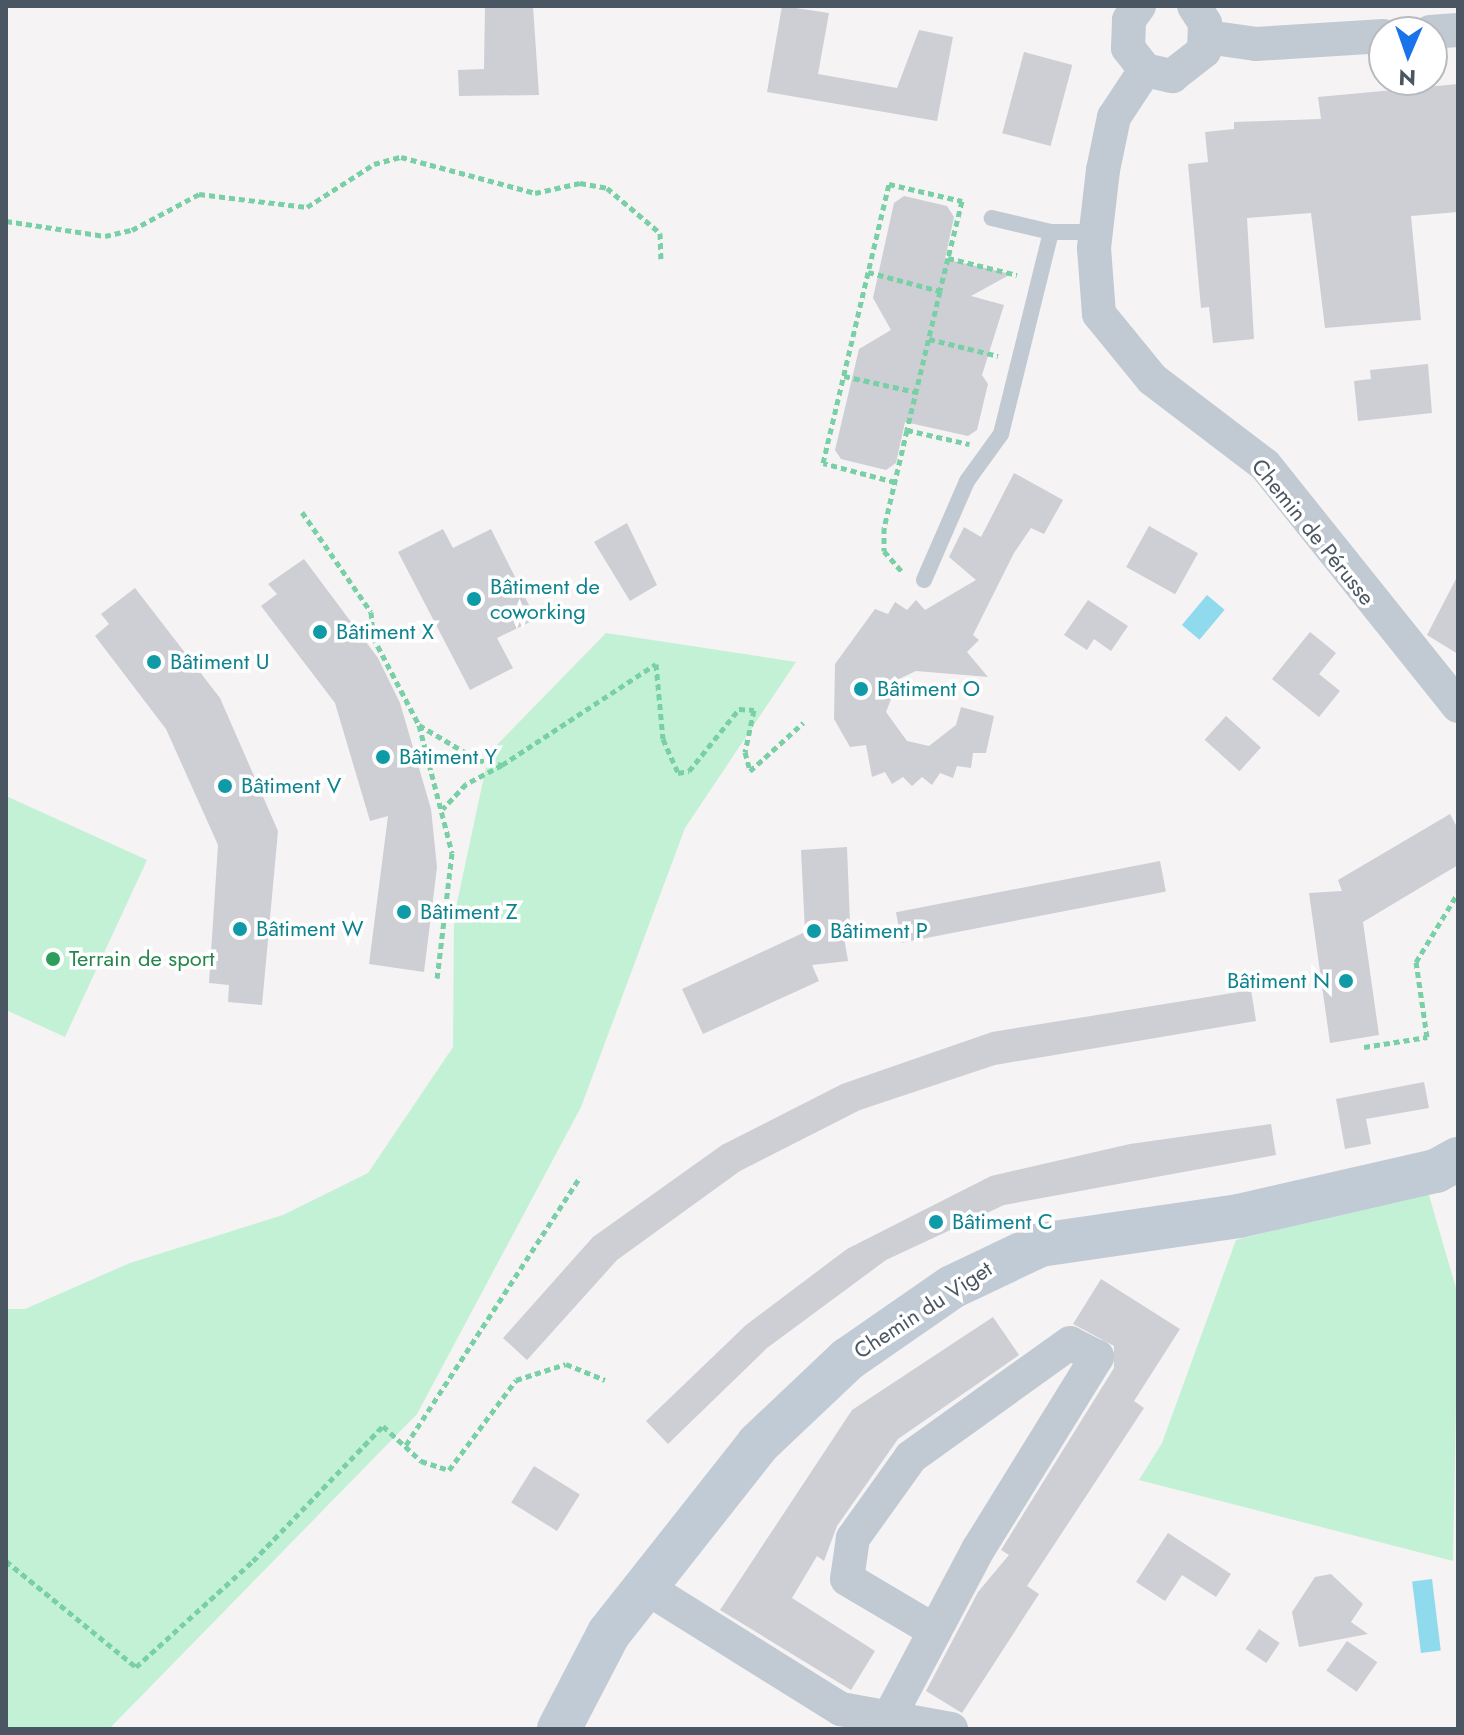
<!DOCTYPE html>
<meta charset="utf-8">
<style>
body{margin:0}
#map{position:relative;width:1464px;height:1735px;overflow:hidden;background:#f5f3f3;font-family:Jost,sans-serif}
div>[style]{position:absolute}
.green>*{inset:0;background:#c3f1d5}
.water>*{inset:0;background:#90daee;transform-origin:0 0}
.building>*{inset:0;background:#cdcfd5;transform-origin:0 0}
.path>*{height:5px;margin-top:-2.5px;transform-origin:0;background:repeating-linear-gradient(90deg,#7ad0a6 0 6px,transparent 0 10px)}
.lane>*{height:16px;margin:-8px;padding:0 8px;transform-origin:8px;border-radius:8px;background:#c1cad2}
.street>*{height:34px;margin:-17px;padding:0 17px;transform-origin:17px;border-radius:17px;background:#c1cad2}
.secondary>*{height:44px;margin:-22px;padding:0 22px;transform-origin:22px;border-radius:22px;background:#c1cbd6}
.dots>*{width:22px;height:22px;translate:-50% -50%;box-sizing:border-box;border:4px solid #fff;border-radius:50%}
span{translate:-50% -50%;white-space:nowrap;text-align:center;line-height:1.15;-webkit-text-stroke:7px #fff;paint-order:stroke}
.street-label{font-size:22px;color:#4a5661}
.culture-label{font-size:22px;color:#0d838f}
.left{translate:0 -50%;text-align:left}
.right{translate:-100% -50%;text-align:right}
.leisure-label{font-size:22px;color:#27864d}
.frame{position:absolute;inset:0;border:8px solid #4a5661;pointer-events:none}
.north{position:absolute;left:1368px;top:16px;width:80px;height:80px;box-sizing:border-box;background:#fff;border:2px solid #b7bbc0;border-radius:50%;rotate:182deg;font-size:22px;font-weight:700;line-height:32px;text-align:center;color:#4a5661}
.north::after{content:'';display:block;margin:auto;width:28px;height:36px;background:#1a73e8;clip-path:polygon(50% 0,100% 100%,50% 72%,0 100%)}
</style>
<div id="map">
<div class="green">
<div style="clip-path:polygon(606px 633px,796px 662px,685px 828px,581px 1107px,417px 1414px,109px 1729px,6px 1729px,6px 1309px,25px 1309px,130px 1263px,283px 1215px,368px 1173px,453px 1047px,454px 917px,489px 753px)"></div>
<div style="clip-path:polygon(6px 796px,147px 860px,65px 1037px,6px 1010px)"></div>
<div style="clip-path:polygon(1428px 1192px,1458px 1295px,1453px 1561px,1139px 1480px,1162px 1443px,1236px 1240px)"></div>
</div>
<div class="water">
<div style="left:1207px;top:595px;width:23px;height:39px;rotate:40deg"></div>
<div style="left:1432px;top:1579px;width:72px;height:20px;rotate:83deg"></div>
</div>
<div class="building">
<div style="clip-path:polygon(485px 6px,533px 6px,539px 95px,459px 96px,458px 70px,484px 69px)"></div>
<div style="clip-path:polygon(782px 6px,829px 13px,818px 74px,897px 88px,919px 30px,953px 37px,937px 121px,767px 92px)"></div>
<div style="left:1024px;top:52px;width:50px;height:84px;rotate:15deg"></div>
<div style="clip-path:polygon(1458px 84px,1458px 212px,1411px 216px,1421px 320px,1325px 328px,1311px 213px,1247px 218px,1254px 339px,1213px 343px,1209px 307px,1201px 308px,1188px 164px,1208px 162px,1205px 132px,1234px 129px,1234px 122px,1321px 119px,1318px 97px)"></div>
<div style="clip-path:polygon(904px 196px,947px 206px,954px 217px,945px 259px,1011px 274px,971px 296px,1004px 305px,982px 375px,988px 384px,977px 430px,968px 436px,905px 422px,896px 463px,886px 470px,841px 459px,835px 450px,859px 349px,891px 330px,873px 298px,894px 203px)"></div>
<div style="clip-path:polygon(1428px 364px,1432px 413px,1358px 421px,1354px 381px,1371px 379px,1370px 370px)"></div>
<div style="clip-path:polygon(1014px 473px,1063px 500px,1044px 534px,1031px 528px,1014px 553px,973px 635px,979px 640px,967px 652px,988px 677px,916px 671px,899px 679px,886px 712px,907px 741px,929px 746px,956px 725px,961px 707px,994px 716px,986px 753px,973px 753px,971px 768px,957px 766px,953px 778px,940px 773px,932px 785px,922px 777px,912px 786px,903px 777px,892px 784px,885px 772px,872px 777px,866px 745px,850px 747px,834px 719px,835px 664px,875px 609px,888px 614px,895px 602px,907px 610px,916px 600px,925px 610px,976px 580px,949px 557px,964px 527px,981px 537px)"></div>
<div style="clip-path:polygon(627px 523px,657px 585px,630px 601px,594px 542px)"></div>
<div style="left:1149px;top:526px;width:56px;height:47px;rotate:29deg"></div>
<div style="clip-path:polygon(443px 529px,453px 548px,491px 529px,536px 619px,497px 638px,513px 668px,470px 690px,398px 552px)"></div>
<div style="clip-path:polygon(304px 559px,378px 658px,400px 703px,431px 809px,437px 867px,424px 972px,369px 964px,388px 816px,370px 821px,335px 703px,261px 606px,277px 594px,268px 584px)"></div>
<div style="clip-path:polygon(1458px 575px,1458px 654px,1427px 635px)"></div>
<div style="clip-path:polygon(135px 588px,220px 698px,278px 831px,262px 1005px,228px 1002px,229px 985px,209px 983px,218px 845px,166px 729px,95px 636px,109px 624px,101px 614px)"></div>
<div style="clip-path:polygon(1088px 600px,1128px 626px,1111px 651px,1094px 639px,1087px 650px,1064px 635px)"></div>
<div style="clip-path:polygon(1310px 632px,1336px 653px,1319px 674px,1340px 691px,1319px 717px,1272px 679px)"></div>
<div style="left:1226px;top:716px;width:47px;height:32px;rotate:42deg"></div>
<div style="clip-path:polygon(1450px 814px,1458px 829px,1458px 865px,1363px 922px,1379px 1035px,1330px 1043px,1309px 893px,1342px 891px,1338px 880px)"></div>
<div style="clip-path:polygon(847px 847px,850px 924px,842px 925px,848px 961px,812px 965px,819px 981px,703px 1034px,682px 989px,805px 932px,801px 850px)"></div>
<div style="left:1160px;top:861px;width:31px;height:269px;rotate:79deg"></div>
<div style="clip-path:polygon(1251px 990px,1256px 1021px,995px 1065px,860px 1110px,740px 1171px,617px 1260px,527px 1360px,503px 1338px,593px 1237px,722px 1145px,842px 1084px,992px 1032px)"></div>
<div style="clip-path:polygon(1424px 1082px,1429px 1108px,1366px 1119px,1371px 1144px,1345px 1149px,1336px 1099px)"></div>
<div style="clip-path:polygon(1271px 1124px,1276px 1155px,1004px 1205px,886px 1260px,767px 1348px,668px 1444px,646px 1421px,746px 1325px,847px 1249px,991px 1176px,1130px 1144px)"></div>
<div style="clip-path:polygon(1101px 1279px,1180px 1329px,1134px 1401px,1144px 1408px,1027px 1586px,1039px 1594px,962px 1713px,926px 1691px,978px 1592px,1009px 1555px,1001px 1550px,1114px 1368px,1114px 1346px,1073px 1324px)"></div>
<div style="clip-path:polygon(993px 1317px,1019px 1355px,898px 1439px,837px 1526px,824px 1561px,817px 1556px,792px 1598px,875px 1651px,851px 1690px,720px 1610px,852px 1410px)"></div>
<div style="left:534px;top:1466px;width:54px;height:43px;rotate:32deg"></div>
<div style="clip-path:polygon(1168px 1533px,1231px 1574px,1216px 1597px,1182px 1575px,1165px 1601px,1136px 1582px)"></div>
<div style="clip-path:polygon(1331px 1574px,1363px 1604px,1351px 1622px,1368px 1634px,1299px 1647px,1292px 1612px,1315px 1577px)"></div>
<div style="left:1259px;top:1629px;width:25px;height:24px;rotate:34deg"></div>
<div style="left:1347px;top:1641px;width:37px;height:36px;rotate:35deg"></div>
</div>
<div class="path">
<div style="left:6px;top:221px;width:100px;rotate:8.6deg"></div>
<div style="left:105px;top:236px;width:28px;rotate:-13deg"></div>
<div style="left:132px;top:230px;width:76px;rotate:-28.2deg"></div>
<div style="left:199px;top:194px;width:109px;rotate:6.9deg"></div>
<div style="left:307px;top:207px;width:80px;rotate:-32.7deg"></div>
<div style="left:374px;top:164px;width:28px;rotate:-15deg"></div>
<div style="left:401px;top:157px;width:139px;rotate:15deg"></div>
<div style="left:535px;top:193px;width:46px;rotate:-12.5deg"></div>
<div style="left:580px;top:183px;width:27px;rotate:10deg"></div>
<div style="left:607px;top:188px;width:70px;rotate:40.3deg"></div>
<div style="left:660px;top:233px;width:26px;rotate:88deg"></div>
<div style="left:948px;top:258px;width:71px;rotate:13.8deg"></div>
<div style="left:868px;top:272px;width:74px;rotate:14.8deg"></div>
<div style="left:929px;top:339px;width:71px;rotate:13.8deg"></div>
<div style="left:844px;top:376px;width:74px;rotate:12.5deg"></div>
<div style="left:907px;top:430px;width:64px;rotate:12.7deg"></div>
<div style="left:895px;top:482px;width:74px;rotate:-165.2deg"></div>
<div style="left:823px;top:463px;width:287px;rotate:-76.7deg"></div>
<div style="left:889px;top:184px;width:75px;rotate:13.1deg"></div>
<div style="left:962px;top:201px;width:59px;rotate:103.8deg"></div>
<div style="left:948px;top:258px;width:34px;rotate:104deg"></div>
<div style="left:940px;top:291px;width:143px;rotate:103.4deg"></div>
<div style="left:907px;top:430px;width:101px;rotate:103.2deg"></div>
<div style="left:884px;top:528px;width:23px;rotate:90deg"></div>
<div style="left:884px;top:551px;width:28px;rotate:49deg"></div>
<div style="left:302px;top:512px;width:121px;rotate:55.4deg"></div>
<div style="left:371px;top:612px;width:25px;rotate:85deg"></div>
<div style="left:373px;top:637px;width:99px;rotate:62.4deg"></div>
<div style="left:419px;top:725px;width:132px;rotate:75.5deg"></div>
<div style="left:452px;top:853px;width:126px;rotate:96.8deg"></div>
<div style="left:419px;top:725px;width:69px;rotate:30.7deg"></div>
<div style="left:478px;top:760px;width:25px;rotate:12deg"></div>
<div style="left:502px;top:765px;width:41px;rotate:152.2deg"></div>
<div style="left:466px;top:784px;width:34px;rotate:133deg"></div>
<div style="left:502px;top:765px;width:184px;rotate:-33.3deg"></div>
<div style="left:656px;top:664px;width:75px;rotate:84.7deg"></div>
<div style="left:663px;top:739px;width:37px;rotate:66deg"></div>
<div style="left:678px;top:773px;width:11px;rotate:-10deg"></div>
<div style="left:689px;top:771px;width:80px;rotate:-51.1deg"></div>
<div style="left:739px;top:709px;width:15px;rotate:4deg"></div>
<div style="left:754px;top:710px;width:43px;rotate:102.1deg"></div>
<div style="left:745px;top:752px;width:20px;rotate:75deg"></div>
<div style="left:750px;top:771px;width:72px;rotate:-42.2deg"></div>
<div style="left:1364px;top:1047px;width:64px;rotate:-9deg"></div>
<div style="left:1427px;top:1037px;width:76px;rotate:-98.3deg"></div>
<div style="left:1416px;top:962px;width:81px;rotate:-58.7deg"></div>
<div style="left:406px;top:1445px;width:320px;rotate:-57deg"></div>
<div style="left:6px;top:1561px;width:168px;rotate:39.2deg"></div>
<div style="left:136px;top:1667px;width:158px;rotate:-42.2deg"></div>
<div style="left:253px;top:1561px;width:187px;rotate:-46.1deg"></div>
<div style="left:383px;top:1426px;width:52px;rotate:42.6deg"></div>
<div style="left:421px;top:1461px;width:29px;rotate:18deg"></div>
<div style="left:449px;top:1470px;width:112px;rotate:-53.3deg"></div>
<div style="left:516px;top:1380px;width:52px;rotate:-17.7deg"></div>
<div style="left:566px;top:1364px;width:42px;rotate:22.3deg"></div>
</div>
<div class="lane">
<div style="left:1051px;top:232px;width:45px"></div>
<div style="left:924px;top:580px;width:108px;rotate:-66.5deg"></div>
<div style="left:967px;top:481px;width:58px;rotate:-54.1deg"></div>
<div style="left:1001px;top:434px;width:208px;rotate:-76.1deg"></div>
<div style="left:1051px;top:232px;width:61px;rotate:-166.7deg"></div>
</div>
<div class="street">
<div style="left:1139px;top:6px;width:17px;rotate:126deg"></div>
<div style="left:1129px;top:20px;width:28px;rotate:92deg"></div>
<div style="left:1128px;top:48px;width:28px;rotate:52deg"></div>
<div style="left:1145px;top:70px;width:28px;rotate:13deg"></div>
<div style="left:1172px;top:76px;width:41px;rotate:-38deg"></div>
<div style="left:1204px;top:51px;width:28px;rotate:-88deg"></div>
<div style="left:1205px;top:23px;width:20px;rotate:-123deg"></div>
<div style="left:1430px;top:32px;width:28px;rotate:-4deg"></div>
<div style="left:1207px;top:37px;width:49px;rotate:8.1deg"></div>
<div style="left:1256px;top:44px;width:128px;rotate:-3.6deg"></div>
<div style="left:1145px;top:70px;width:56px;rotate:123.4deg"></div>
<div style="left:1114px;top:117px;width:54px;rotate:101.7deg"></div>
<div style="left:1103px;top:170px;width:79px;rotate:96.6deg"></div>
<div style="left:1094px;top:248px;width:66px;rotate:85.7deg"></div>
<div style="left:1099px;top:314px;width:84px;rotate:50.8deg"></div>
<div style="left:1152px;top:379px;width:142px;rotate:37.3deg"></div>
<div style="left:1265px;top:465px;width:309px;rotate:51.3deg"></div>
<div style="left:647px;top:1588px;width:229px;rotate:32deg"></div>
<div style="left:841px;top:1709px;width:112px;rotate:10.3deg"></div>
<div style="left:883px;top:1729px;width:205px;rotate:-62.1deg"></div>
<div style="left:979px;top:1548px;width:225px;rotate:-58.3deg"></div>
<div style="left:1097px;top:1357px;width:30px;rotate:-153deg"></div>
<div style="left:1070px;top:1343px;width:196px;rotate:144.4deg"></div>
<div style="left:911px;top:1457px;width:100px;rotate:125.6deg"></div>
<div style="left:853px;top:1538px;width:41px;rotate:98.3deg"></div>
<div style="left:847px;top:1579px;width:102px;rotate:30.6deg"></div>
</div>
<div class="secondary">
<div style="left:559px;top:1729px;width:108px;rotate:-62.5deg"></div>
<div style="left:609px;top:1633px;width:241px;rotate:-51.7deg"></div>
<div style="left:758px;top:1444px;width:124px;rotate:-43.4deg"></div>
<div style="left:848px;top:1359px;width:126px;rotate:-34.7deg"></div>
<div style="left:952px;top:1287px;width:98px;rotate:-25.5deg"></div>
<div style="left:1040px;top:1245px;width:201px;rotate:-8.3deg"></div>
<div style="left:1239px;top:1216px;width:202px;rotate:-12.9deg"></div>
<div style="left:1436px;top:1171px;width:25px;rotate:-29deg"></div>
</div>
<div class="dots">
<div style="left:474px;top:599px;background:#0f9aa8"></div>
<div style="left:320px;top:632px;background:#0f9aa8"></div>
<div style="left:154px;top:662px;background:#0f9aa8"></div>
<div style="left:861px;top:689px;background:#0f9aa8"></div>
<div style="left:383px;top:757px;background:#0f9aa8"></div>
<div style="left:225px;top:786px;background:#0f9aa8"></div>
<div style="left:404px;top:912px;background:#0f9aa8"></div>
<div style="left:240px;top:929px;background:#0f9aa8"></div>
<div style="left:814px;top:931px;background:#0f9aa8"></div>
<div style="left:53px;top:959px;background:#2e9e5b"></div>
<div style="left:1346px;top:981px;background:#0f9aa8"></div>
<div style="left:936px;top:1222px;background:#0f9aa8"></div>
</div>
<div class="street-label">
<span style="left:1313px;top:532px;rotate:51deg">Chemin de Pérusse</span>
<span style="left:923px;top:1310px;rotate:-33deg">Chemin du Viget</span>
</div>
<div class="culture-label">
<span class="left" style="left:490px;top:599px">Bâtiment de<br>coworking</span>
<span class="left" style="left:336px;top:632px">Bâtiment X</span>
<span class="left" style="left:170px;top:662px">Bâtiment U</span>
<span class="left" style="left:877px;top:689px">Bâtiment O</span>
<span class="left" style="left:399px;top:757px">Bâtiment Y</span>
<span class="left" style="left:241px;top:786px">Bâtiment V</span>
<span class="left" style="left:420px;top:912px">Bâtiment Z</span>
<span class="left" style="left:256px;top:929px">Bâtiment W</span>
<span class="left" style="left:830px;top:931px">Bâtiment P</span>
<span class="right" style="left:1330px;top:981px">Bâtiment N</span>
<span class="left" style="left:952px;top:1222px">Bâtiment C</span>
</div>
<div class="leisure-label">
<span class="left" style="left:69px;top:959px">Terrain de sport</span>
</div>
<div class="frame"></div>
<div class="north">N</div>
</div>
